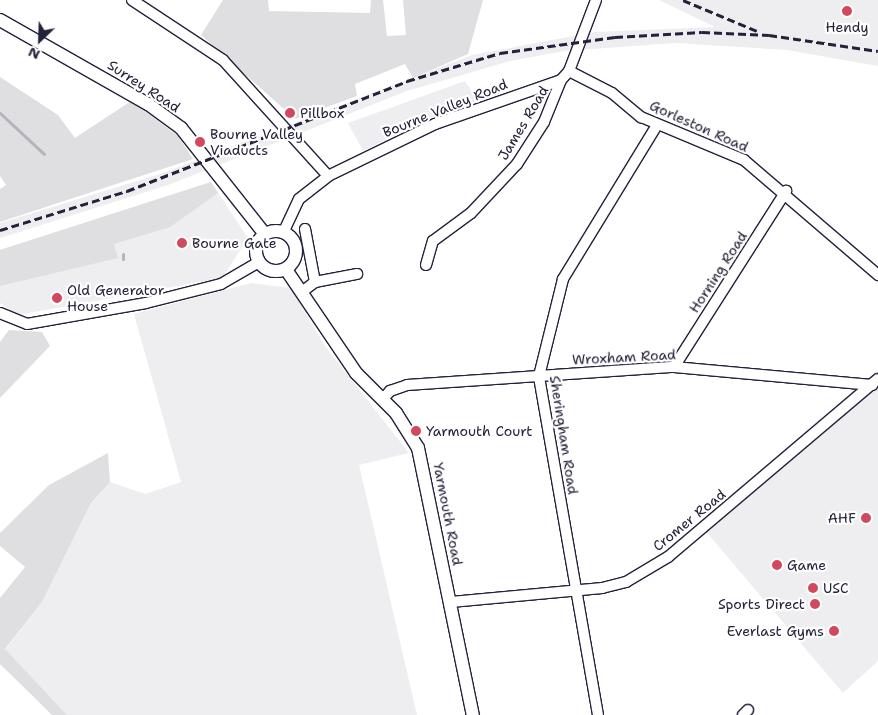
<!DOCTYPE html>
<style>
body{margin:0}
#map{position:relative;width:878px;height:715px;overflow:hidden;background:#fff;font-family:"Shantell Sans",sans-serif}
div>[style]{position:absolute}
.built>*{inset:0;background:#eeeef1}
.green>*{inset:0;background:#dfdfe2}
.stream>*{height:3px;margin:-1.5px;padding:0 1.5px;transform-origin:1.5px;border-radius:1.5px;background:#b4b4bc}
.roads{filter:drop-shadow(1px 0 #22223b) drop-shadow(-1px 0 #22223b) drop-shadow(0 1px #22223b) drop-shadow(0 -1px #22223b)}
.minor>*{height:10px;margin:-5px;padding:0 5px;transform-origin:5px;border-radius:5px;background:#fff}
.tertiary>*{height:12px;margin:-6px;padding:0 6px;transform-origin:6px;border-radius:6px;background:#fff}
.tertiary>.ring{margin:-6px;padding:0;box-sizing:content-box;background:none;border:12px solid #fff;border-radius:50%}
.rail>*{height:3px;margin-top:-1.5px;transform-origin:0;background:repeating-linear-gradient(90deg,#22223b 0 8px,transparent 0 12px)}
.dots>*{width:14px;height:14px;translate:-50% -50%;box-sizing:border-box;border:2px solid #fff;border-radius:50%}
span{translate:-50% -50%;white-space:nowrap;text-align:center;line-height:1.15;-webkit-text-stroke:4.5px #fff;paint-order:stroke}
.poi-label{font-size:14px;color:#22223b}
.left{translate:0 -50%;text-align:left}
.right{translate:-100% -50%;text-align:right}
.street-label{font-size:14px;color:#22223b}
.north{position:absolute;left:15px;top:15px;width:50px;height:50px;-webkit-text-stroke:4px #fff;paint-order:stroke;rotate:204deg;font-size:14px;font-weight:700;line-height:20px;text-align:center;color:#22223b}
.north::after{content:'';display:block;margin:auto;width:18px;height:22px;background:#22223b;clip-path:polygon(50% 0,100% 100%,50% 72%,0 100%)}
</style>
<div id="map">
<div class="built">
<div style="clip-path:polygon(659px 0,878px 0,878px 66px,787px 50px,676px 43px,564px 51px,510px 61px,407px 91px,168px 185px,0 238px,0 223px,160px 174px,472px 55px,595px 32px,715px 27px)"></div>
<div style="clip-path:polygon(465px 81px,478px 101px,438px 114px,363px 151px,348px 123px)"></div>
<div style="clip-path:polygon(211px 182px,248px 238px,222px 278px,18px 315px,0 303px,0 250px)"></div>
<div style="clip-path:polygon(251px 283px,291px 288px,325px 346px,409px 453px,359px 465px,417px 715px,67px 715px,5px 650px,42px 602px,91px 503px,110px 482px,145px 494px,181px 482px,134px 314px)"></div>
<div style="clip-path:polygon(878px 384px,878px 661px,843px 693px,703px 528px)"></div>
</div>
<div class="green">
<div style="clip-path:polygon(223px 0,268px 0,269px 11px,370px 13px,371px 0,383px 0,387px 36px,406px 35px,403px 0,483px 0,468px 54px,413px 78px,405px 64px,355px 84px,357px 96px,295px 119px,201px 35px)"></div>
<div style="clip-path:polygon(0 77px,58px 115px,75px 138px,131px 101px,178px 136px,193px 159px,0 222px,0 189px,6px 185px,0 176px)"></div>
<div style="clip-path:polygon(211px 182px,218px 193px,170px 227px,114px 244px,118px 258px,0 286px,0 250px)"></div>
<div style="clip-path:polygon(9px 330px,42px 332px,50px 346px,0 398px,0 342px)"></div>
<div style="clip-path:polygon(108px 453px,110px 482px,91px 503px,42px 602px,5px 649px,67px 715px,52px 715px,0 664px,0 598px,25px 567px,0 546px,0 533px,49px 485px)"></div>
</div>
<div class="stream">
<div style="left:0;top:113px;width:60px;rotate:43deg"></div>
<div style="left:123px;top:254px;width:5px;rotate:90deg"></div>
</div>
<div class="roads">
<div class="minor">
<div style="left:132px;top:0;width:109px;rotate:33.4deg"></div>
<div style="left:223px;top:60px;width:156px;rotate:47.8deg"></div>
<div style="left:569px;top:71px;width:48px;rotate:27.1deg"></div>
<div style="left:612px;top:93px;width:38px;rotate:40deg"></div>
<div style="left:641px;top:117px;width:112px;rotate:22.7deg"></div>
<div style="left:744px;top:160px;width:177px;rotate:40.6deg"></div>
<div style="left:305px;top:229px;width:54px;rotate:79.3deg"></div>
<div style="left:284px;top:231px;width:35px;rotate:-65deg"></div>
<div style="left:299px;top:199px;width:37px;rotate:-38deg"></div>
<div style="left:328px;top:176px;width:119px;rotate:-25.9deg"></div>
<div style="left:435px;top:124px;width:133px;rotate:-19.2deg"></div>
<div style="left:561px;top:80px;width:12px;rotate:-48deg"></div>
<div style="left:569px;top:71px;width:76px;rotate:-69.2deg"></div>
<div style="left:426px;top:265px;width:25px;rotate:-74deg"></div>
<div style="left:433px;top:241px;width:47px;rotate:-36.4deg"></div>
<div style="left:471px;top:213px;width:67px;rotate:-46.8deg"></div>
<div style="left:517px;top:164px;width:50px;rotate:-57.3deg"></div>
<div style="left:544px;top:122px;width:45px;rotate:-68deg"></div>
<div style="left:303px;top:291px;width:15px;rotate:-37deg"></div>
<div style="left:315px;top:282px;width:43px;rotate:-10.8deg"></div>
<div style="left:0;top:313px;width:29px;rotate:22deg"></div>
<div style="left:27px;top:324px;width:121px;rotate:-10deg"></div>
<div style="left:146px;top:303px;width:77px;rotate:-14.2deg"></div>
<div style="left:221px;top:284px;width:44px;rotate:-30.1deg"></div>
<div style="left:674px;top:367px;width:209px;rotate:-57.5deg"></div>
<div style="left:383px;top:399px;width:11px;rotate:-49deg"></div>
<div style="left:390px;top:391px;width:18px;rotate:-19deg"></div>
<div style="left:407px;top:385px;width:268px;rotate:-3.9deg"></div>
<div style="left:674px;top:367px;width:199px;rotate:5.2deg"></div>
<div style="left:451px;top:602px;width:152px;rotate:-5.3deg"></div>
<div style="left:602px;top:588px;width:25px;rotate:-14deg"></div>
<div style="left:626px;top:582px;width:49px;rotate:-30.8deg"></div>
<div style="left:668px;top:557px;width:275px;rotate:-40.3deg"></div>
<div style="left:598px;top:715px;width:344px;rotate:-99.9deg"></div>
<div style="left:539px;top:376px;width:100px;rotate:-76.1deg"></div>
<div style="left:563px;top:279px;width:180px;rotate:-58.6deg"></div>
<div style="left:743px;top:715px;width:7px;rotate:-45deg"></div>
</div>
<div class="tertiary">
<div style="left:0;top:20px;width:170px;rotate:29.6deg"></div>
<div style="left:148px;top:104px;width:41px;rotate:36deg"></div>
<div style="left:181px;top:128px;width:132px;rotate:51.7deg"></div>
<div class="ring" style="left:256px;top:231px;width:28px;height:28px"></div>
<div style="left:287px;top:271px;width:123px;rotate:55.9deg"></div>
<div style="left:356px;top:373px;width:57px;rotate:45deg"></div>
<div style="left:396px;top:413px;width:41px;rotate:57.8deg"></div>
<div style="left:418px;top:448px;width:273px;rotate:78.4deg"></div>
</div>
</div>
<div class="rail">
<div style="left:683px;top:0;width:80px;rotate:22.7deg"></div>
<div style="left:0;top:230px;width:133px;rotate:-17.1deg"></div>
<div style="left:127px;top:191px;width:301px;rotate:-21.4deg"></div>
<div style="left:407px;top:81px;width:97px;rotate:-16.8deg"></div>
<div style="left:500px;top:53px;width:116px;rotate:-7.9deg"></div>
<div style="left:615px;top:37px;width:87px;rotate:-3.3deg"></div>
<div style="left:702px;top:32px;width:67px;rotate:2.6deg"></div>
<div style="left:769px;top:35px;width:110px;rotate:8.4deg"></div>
</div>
<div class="dots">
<div style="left:847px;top:11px;background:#d1495b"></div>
<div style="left:290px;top:113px;background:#d1495b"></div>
<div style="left:200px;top:142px;background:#d1495b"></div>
<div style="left:182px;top:243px;background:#d1495b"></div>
<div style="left:57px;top:298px;background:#d1495b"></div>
<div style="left:416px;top:431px;background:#d1495b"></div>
<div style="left:866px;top:518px;background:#d1495b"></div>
<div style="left:777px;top:565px;background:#d1495b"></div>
<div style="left:813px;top:588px;background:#d1495b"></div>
<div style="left:815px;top:604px;background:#d1495b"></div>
<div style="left:834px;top:631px;background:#d1495b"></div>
</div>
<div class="poi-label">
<span style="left:847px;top:27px">Hendy</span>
<span class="left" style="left:300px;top:113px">Pillbox</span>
<span class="left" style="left:210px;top:142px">Bourne Valley<br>Viaducts</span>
<span class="left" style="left:192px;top:243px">Bourne Gate</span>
<span class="left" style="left:67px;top:298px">Old Generator<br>House</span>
<span class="left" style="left:426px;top:431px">Yarmouth Court</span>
<span class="right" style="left:856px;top:518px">AHF</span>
<span class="left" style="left:787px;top:565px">Game</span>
<span class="left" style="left:823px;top:588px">USC</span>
<span class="right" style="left:805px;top:604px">Sports Direct</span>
<span class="right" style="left:824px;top:631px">Everlast Gyms</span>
</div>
<div class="street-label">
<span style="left:144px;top:86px;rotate:33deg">Surrey Road</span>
<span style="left:445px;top:108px;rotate:-22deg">Bourne Valley Road</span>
<span style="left:523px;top:123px;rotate:-59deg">James Road</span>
<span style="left:699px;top:126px;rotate:24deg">Gorleston Road</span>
<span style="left:718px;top:272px;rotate:-57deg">Horning Road</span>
<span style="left:624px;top:357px;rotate:-3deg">Wroxham Road</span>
<span style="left:564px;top:435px;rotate:81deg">Sheringham Road</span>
<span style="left:448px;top:514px;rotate:79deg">Yarmouth Road</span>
<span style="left:689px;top:520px;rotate:-39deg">Cromer Road</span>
</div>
<div class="north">N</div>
</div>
